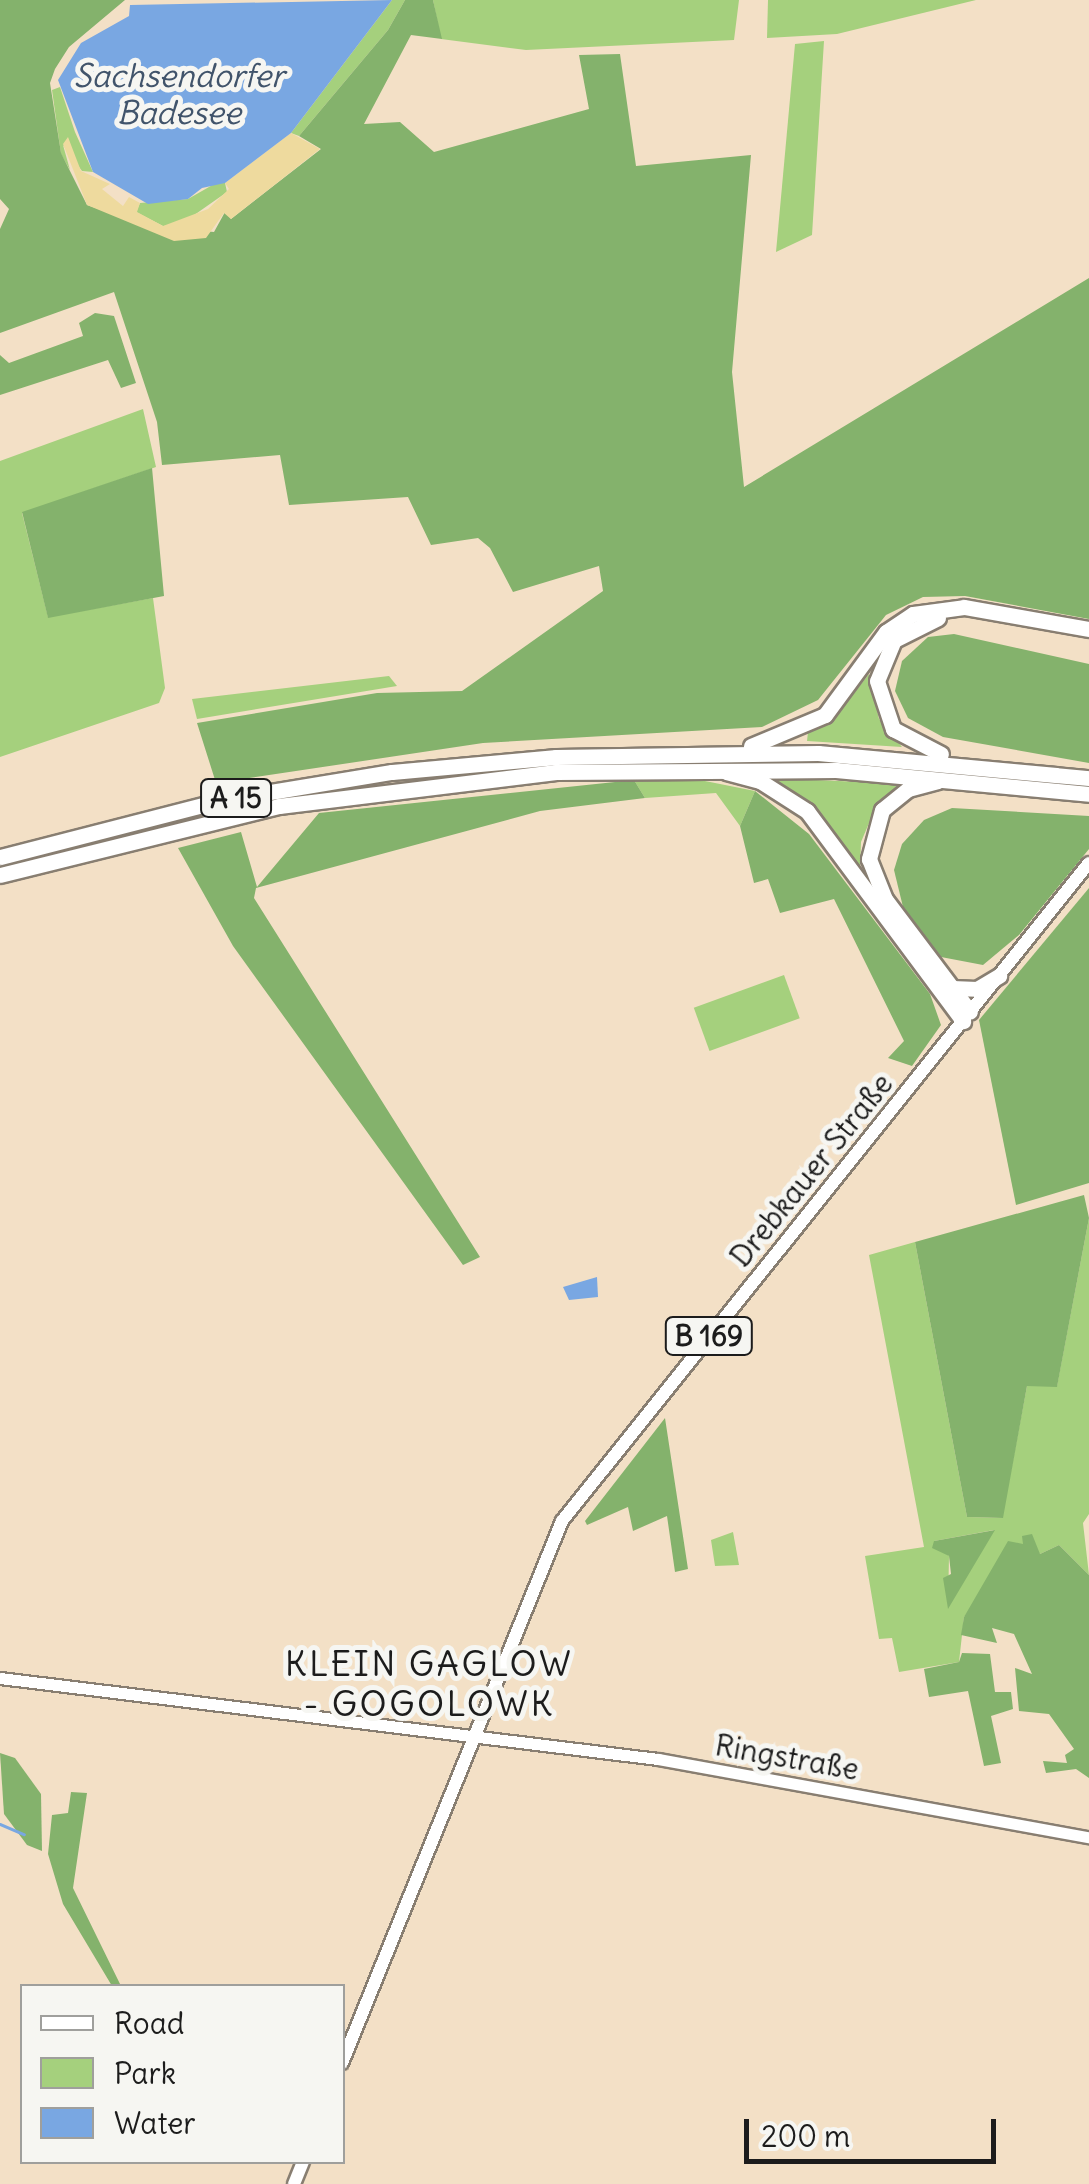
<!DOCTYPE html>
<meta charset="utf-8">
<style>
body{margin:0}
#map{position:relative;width:1089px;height:2184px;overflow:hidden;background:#f3e0c6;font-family:Delius,sans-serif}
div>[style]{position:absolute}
.green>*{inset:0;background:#a5d07d;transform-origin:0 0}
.forest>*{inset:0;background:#84b26c}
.sand>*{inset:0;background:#eeda9e}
.water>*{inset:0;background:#79a7e2}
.stream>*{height:2.5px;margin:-1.25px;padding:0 1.25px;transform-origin:1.25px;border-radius:1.25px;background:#79a7e2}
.roads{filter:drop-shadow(2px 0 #887e71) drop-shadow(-2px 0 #887e71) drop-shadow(0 2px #887e71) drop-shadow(0 -2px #887e71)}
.secondary>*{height:11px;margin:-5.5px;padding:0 5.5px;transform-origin:5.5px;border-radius:5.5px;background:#fff}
.primary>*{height:12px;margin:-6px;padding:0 6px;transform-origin:6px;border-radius:6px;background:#fff}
.highway>*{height:15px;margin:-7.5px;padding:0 7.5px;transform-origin:7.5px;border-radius:7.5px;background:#fff}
span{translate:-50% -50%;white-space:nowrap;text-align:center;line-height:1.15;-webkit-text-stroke:10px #f6f6f2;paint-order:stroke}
.shield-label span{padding:2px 8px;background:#f6f6f2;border:2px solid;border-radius:8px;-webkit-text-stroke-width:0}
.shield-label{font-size:28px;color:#1c1c1c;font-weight:700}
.street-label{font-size:30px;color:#1c1c1c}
.water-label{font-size:32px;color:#41546b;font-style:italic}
.quarter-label{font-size:35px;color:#1c1c1c;letter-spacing:2.5px}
.legend{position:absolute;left:20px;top:1984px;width:325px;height:180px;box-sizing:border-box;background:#f6f6f2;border:2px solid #9f9f9c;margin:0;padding:12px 18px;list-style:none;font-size:30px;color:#1c1c1c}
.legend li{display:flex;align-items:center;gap:20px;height:50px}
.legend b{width:50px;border:2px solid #9f9f9c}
.scale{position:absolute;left:744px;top:2119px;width:252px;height:45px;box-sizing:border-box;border:5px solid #1c1c1c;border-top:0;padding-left:12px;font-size:30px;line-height:35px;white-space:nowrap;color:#1c1c1c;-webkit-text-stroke:8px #f6f6f2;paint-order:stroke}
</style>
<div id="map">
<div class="green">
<div style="clip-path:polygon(392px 0,405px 0,388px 30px,299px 136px,291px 133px)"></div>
<div style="clip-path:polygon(433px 0,739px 0,734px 40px,526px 50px,441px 39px)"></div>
<div style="clip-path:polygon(768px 0,976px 0,837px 34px,767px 38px)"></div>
<div style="clip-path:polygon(824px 41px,812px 235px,776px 252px,795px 44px)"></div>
<div style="clip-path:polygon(60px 87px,75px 132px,93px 172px,82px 171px,63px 145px,70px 170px,61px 154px,52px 90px)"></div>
<div style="clip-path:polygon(216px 183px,225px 183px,227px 192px,180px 225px,163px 226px,136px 212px,140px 203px,188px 199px)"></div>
<div style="clip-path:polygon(143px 409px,156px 467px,22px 513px,48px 617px,153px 598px,165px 688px,159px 703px,0 757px,0 461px)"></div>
<div style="clip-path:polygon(869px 674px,879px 719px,902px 747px,807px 741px,808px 732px,842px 708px)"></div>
<div style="clip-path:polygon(389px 676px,397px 686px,197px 719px,192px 699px)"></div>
<div style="clip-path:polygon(773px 778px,904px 784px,875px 809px,861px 842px,860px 869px,806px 800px)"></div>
<div style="clip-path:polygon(634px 780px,700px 780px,755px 791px,740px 826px,716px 793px,645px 798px)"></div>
<div style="left:784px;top:975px;width:46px;height:96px;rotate:70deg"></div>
<div style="clip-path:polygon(evenodd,1089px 1218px,1089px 1514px,1083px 1523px,1089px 1575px,1059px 1545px,1040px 1554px,1023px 1545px,964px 1617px,959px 1662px,899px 1672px,892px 1638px,879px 1639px,865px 1556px,924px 1547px,869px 1255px,915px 1242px,967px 1517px,1002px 1518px,1027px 1386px,1057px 1386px,1089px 1218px,994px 1530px,948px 1607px,949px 1556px,934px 1541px,994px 1530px)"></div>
<div style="clip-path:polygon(733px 1532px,739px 1565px,715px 1566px,711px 1540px)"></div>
</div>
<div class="forest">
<div style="clip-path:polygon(0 0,125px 0,69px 47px,55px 69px,50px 83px,61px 153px,87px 205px,144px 225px,214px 232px,225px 212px,231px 219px,321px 149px,299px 136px,388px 30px,405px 0,433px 0,442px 39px,411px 35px,364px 124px,400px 122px,434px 152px,589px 109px,579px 55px,620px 54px,636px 166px,751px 155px,732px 372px,744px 487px,1089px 278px,1089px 619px,965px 596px,923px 597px,886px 615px,818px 700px,762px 727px,483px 743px,216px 783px,197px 723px,377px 693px,462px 691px,603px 591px,599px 566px,513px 592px,490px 548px,478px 538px,431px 545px,408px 497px,289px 505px,280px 455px,162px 465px,157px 422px,114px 292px,0 333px,0 229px,9px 209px,0 199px)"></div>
<div style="clip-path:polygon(95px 313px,114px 316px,136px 383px,121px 388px,108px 360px,0 395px,0 355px,9px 363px,83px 336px,79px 323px)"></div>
<div style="clip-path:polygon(152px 468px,164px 596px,48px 618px,22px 512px)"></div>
<div style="clip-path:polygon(954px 634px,1089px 664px,1089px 763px,943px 737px,908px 718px,895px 691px,902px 661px,928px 637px)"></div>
<div style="clip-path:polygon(634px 780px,645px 798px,540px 811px,256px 888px,254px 898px,480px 1257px,463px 1265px,233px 946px,178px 848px,241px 832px,257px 887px,319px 813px)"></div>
<div style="clip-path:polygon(755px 791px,809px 834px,930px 994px,941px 1025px,912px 1066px,888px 1058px,904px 1041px,834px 899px,780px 913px,768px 879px,754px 883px,740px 826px)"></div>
<div style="clip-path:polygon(952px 808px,1089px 816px,1089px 849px,1019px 935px,983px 965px,941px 957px,903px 907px,894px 870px,902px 844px,924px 820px)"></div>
<div style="clip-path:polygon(1089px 888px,1089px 1183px,1016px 1205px,979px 1020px)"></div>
<div style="clip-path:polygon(1084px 1195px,1089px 1218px,1057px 1387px,1027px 1386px,1003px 1518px,967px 1517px,915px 1242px)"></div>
<div style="clip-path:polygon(665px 1418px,688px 1569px,675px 1572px,667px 1516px,633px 1531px,628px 1507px,587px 1525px,585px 1521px)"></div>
<div style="clip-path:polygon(995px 1530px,948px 1609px,943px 1578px,951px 1574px,949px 1556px,932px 1548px,934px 1541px)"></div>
<div style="clip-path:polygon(1032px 1534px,1040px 1554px,1059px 1545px,1089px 1575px,1089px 1778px,1076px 1769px,1046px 1773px,1043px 1761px,1067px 1763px,1065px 1755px,1074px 1749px,1049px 1714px,1019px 1711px,1015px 1668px,1032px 1674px,1014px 1634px,992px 1628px,997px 1643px,961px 1635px,964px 1617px,1008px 1541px,1023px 1544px,1022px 1536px)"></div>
<div style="clip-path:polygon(962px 1653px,990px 1654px,995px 1692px,1011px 1692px,1013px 1709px,991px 1716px,1001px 1763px,984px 1766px,968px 1691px,929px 1697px,924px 1669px,959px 1662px)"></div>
<div style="clip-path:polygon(0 1753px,15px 1758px,41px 1794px,42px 1851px,27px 1845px,4px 1814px)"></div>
<div style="clip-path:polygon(71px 1792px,87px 1793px,73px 1888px,121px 1986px,112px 1986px,63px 1904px,48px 1854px,52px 1815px,68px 1813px)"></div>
</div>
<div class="sand">
<div style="clip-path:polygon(291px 133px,320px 149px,231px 219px,224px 213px,206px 238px,174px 241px,87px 205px,63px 144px,68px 137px,81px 171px,110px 184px,102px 189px,123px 206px,129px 197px,140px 203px,137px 212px,163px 226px,208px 209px,229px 189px,225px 183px)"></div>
</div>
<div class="water">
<div style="clip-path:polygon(392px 0,291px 133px,225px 183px,202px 188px,188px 199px,148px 204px,93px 172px,58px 80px,81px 43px,129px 16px,130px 5px)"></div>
<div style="clip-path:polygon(597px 1277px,598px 1297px,569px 1300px,563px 1287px)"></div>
</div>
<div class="stream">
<div style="left:0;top:1824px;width:26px;rotate:23deg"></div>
</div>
<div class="roads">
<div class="secondary">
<div style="left:0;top:1678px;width:663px;rotate:7.02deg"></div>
<div style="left:658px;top:1759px;width:438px;rotate:10.3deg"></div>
</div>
<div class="primary">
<div style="left:342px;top:2063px;width:585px;rotate:-67.91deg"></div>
<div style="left:562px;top:1521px;width:843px;rotate:-51.31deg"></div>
<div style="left:294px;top:2184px;width:24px;rotate:-68deg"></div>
</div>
<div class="highway">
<div style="left:938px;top:618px;width:49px;rotate:153.4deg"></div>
<div style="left:894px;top:640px;width:44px;rotate:112.5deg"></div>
<div style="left:877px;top:681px;width:51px;rotate:71.6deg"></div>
<div style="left:893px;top:729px;width:54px;rotate:27.5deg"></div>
<div style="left:751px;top:746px;width:80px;rotate:-22.7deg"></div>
<div style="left:825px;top:715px;width:103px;rotate:-53.7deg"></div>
<div style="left:886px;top:632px;width:32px;rotate:-34deg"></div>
<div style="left:913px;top:614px;width:51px;rotate:-7.8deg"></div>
<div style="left:964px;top:607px;width:127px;rotate:10deg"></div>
<div style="left:726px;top:772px;width:35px;rotate:15deg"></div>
<div style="left:760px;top:781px;width:56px;rotate:32.6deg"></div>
<div style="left:807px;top:811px;width:262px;rotate:53.4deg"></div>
<div style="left:938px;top:781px;width:31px;rotate:165deg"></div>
<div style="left:908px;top:789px;width:33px;rotate:141deg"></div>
<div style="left:882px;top:810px;width:51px;rotate:104.9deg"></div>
<div style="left:869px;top:859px;width:43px;rotate:68.2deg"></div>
<div style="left:885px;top:899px;width:141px;rotate:53deg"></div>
<div style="left:0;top:857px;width:229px;rotate:-14.4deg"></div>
<div style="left:222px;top:800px;width:172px;rotate:-9.4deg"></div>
<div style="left:392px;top:772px;width:165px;rotate:-5.2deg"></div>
<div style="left:556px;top:757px;width:262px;rotate:-0.9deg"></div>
<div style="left:818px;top:753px;width:272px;rotate:5.3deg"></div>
<div style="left:0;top:875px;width:287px;rotate:-13.9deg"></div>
<div style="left:279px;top:806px;width:279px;rotate:-7deg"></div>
<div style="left:556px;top:772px;width:280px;rotate:-0.4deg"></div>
<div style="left:836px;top:770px;width:254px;rotate:5.4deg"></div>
<div style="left:952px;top:988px;width:25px;rotate:2deg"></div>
<div style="left:977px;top:989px;width:26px;rotate:-31deg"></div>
</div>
</div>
<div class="shield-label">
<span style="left:236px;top:798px">A 15</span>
<span style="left:709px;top:1336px">B 169</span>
</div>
<div class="street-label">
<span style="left:811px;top:1170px;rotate:-51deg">Drebkauer Straße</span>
<span style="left:787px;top:1757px;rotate:10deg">Ringstraße</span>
</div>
<div class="water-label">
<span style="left:179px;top:95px">Sachsendorfer<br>Badesee</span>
</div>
<div class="quarter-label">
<span style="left:429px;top:1683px">KLEIN GAGLOW<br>- GOGOLOWK</span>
</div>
<ul class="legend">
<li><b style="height:12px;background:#fff"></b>Road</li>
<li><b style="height:28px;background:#a5d07d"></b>Park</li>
<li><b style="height:28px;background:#79a7e2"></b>Water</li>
</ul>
<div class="scale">200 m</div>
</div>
